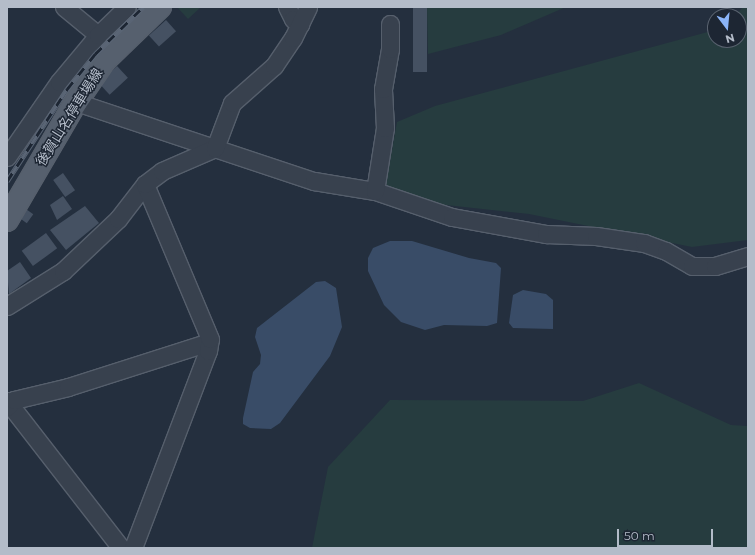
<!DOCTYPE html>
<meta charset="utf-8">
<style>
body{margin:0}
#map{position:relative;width:755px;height:555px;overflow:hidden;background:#242f3e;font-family:Montserrat,"Noto Sans JP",sans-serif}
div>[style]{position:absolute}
.green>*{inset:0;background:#263c3f}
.water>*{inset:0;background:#394c67}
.building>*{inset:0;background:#455162;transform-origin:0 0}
.roads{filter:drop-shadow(1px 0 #565f6c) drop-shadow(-1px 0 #565f6c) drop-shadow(0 1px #565f6c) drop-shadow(0 -1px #565f6c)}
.minor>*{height:17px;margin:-8.5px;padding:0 8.5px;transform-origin:8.5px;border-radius:8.5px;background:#38414e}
.major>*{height:22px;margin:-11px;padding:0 11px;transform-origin:11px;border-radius:11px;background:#56606e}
.rail>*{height:4.5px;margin-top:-2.25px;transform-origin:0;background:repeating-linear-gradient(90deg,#1d2633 0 9px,#5a6575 0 18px);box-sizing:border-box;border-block:1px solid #5a6575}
span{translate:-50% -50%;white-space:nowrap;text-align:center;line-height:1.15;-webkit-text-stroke:3px #1d2633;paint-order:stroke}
.street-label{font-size:14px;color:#b4bcc9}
.frame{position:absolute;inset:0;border:8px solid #b4bcc9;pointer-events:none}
.north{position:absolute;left:707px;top:8px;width:40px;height:40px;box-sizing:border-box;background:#1d2633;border:1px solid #59626f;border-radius:50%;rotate:164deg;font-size:11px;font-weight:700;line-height:16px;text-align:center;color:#b4bcc9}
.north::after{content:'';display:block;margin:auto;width:14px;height:18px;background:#8ab4f8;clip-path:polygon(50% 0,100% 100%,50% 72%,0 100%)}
.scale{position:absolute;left:617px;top:529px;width:96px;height:18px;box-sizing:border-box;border:2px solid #b4bcc9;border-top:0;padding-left:5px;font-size:12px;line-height:14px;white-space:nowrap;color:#b4bcc9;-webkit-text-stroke:3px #1d2633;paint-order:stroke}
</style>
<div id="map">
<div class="green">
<div style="clip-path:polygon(177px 7px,201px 7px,188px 19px)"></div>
<div style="clip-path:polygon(427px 7px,566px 7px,501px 35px,428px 54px)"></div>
<div style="clip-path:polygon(743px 7px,748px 7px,748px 240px,692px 247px,529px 214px,400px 200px,386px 184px,397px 122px,435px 106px,715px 30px,715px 40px,739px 40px,739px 16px,735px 16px)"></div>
<div style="clip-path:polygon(639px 383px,731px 425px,748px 426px,748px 548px,312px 548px,328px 467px,390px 400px,583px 401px)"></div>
</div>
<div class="water">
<div style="clip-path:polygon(390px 241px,412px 241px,469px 258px,496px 263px,501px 268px,497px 323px,487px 326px,444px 325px,425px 330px,401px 322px,384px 305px,368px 271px,368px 258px,373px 248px)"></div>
<div style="clip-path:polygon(325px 281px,336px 288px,342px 327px,330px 356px,280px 423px,271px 429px,250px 428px,243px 424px,243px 418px,253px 372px,260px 364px,261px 355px,255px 337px,257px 328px,316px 282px)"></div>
<div style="clip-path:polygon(523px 290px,546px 294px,553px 300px,553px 329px,513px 328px,509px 323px,513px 295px)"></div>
</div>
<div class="building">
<div style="left:413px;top:7px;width:14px;height:65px"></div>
<div style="left:166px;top:20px;width:15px;height:23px;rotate:48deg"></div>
<div style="left:117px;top:66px;width:16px;height:25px;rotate:47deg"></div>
<div style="left:63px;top:173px;width:21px;height:12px;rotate:55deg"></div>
<div style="clip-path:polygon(63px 196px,72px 209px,57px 220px,50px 205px)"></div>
<div style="clip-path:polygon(85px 206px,99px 223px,66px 250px,50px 230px)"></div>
<div style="left:26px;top:209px;width:9px;height:11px;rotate:36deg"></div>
<div style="left:46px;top:233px;width:19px;height:30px;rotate:54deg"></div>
<div style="clip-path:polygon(20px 262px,31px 278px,9px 294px,7px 271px)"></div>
</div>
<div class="roads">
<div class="minor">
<div style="left:64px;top:7px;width:44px;rotate:39.5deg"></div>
<div style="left:287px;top:7px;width:13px;rotate:63deg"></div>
<div style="left:293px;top:19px;width:9px;rotate:36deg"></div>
<div style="left:76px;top:102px;width:251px;rotate:18.4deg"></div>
<div style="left:314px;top:181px;width:62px;rotate:9.3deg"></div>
<div style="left:375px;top:191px;width:81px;rotate:18.7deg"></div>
<div style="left:452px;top:217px;width:96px;rotate:10.3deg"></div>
<div style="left:546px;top:234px;width:50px;rotate:2.3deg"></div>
<div style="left:596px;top:236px;width:49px;rotate:8.3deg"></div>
<div style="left:644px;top:243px;width:23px;rotate:20deg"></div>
<div style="left:666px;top:251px;width:30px;rotate:30deg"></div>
<div style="left:692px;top:266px;width:23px"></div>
<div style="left:715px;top:266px;width:34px;rotate:-17deg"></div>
<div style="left:7px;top:157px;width:91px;rotate:-55.3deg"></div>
<div style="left:59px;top:82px;width:61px;rotate:-50.3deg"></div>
<div style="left:98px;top:35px;width:40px;rotate:-44deg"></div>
<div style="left:375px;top:191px;width:64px;rotate:-81deg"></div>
<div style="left:385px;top:128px;width:39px;rotate:-93deg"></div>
<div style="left:383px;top:89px;width:41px;rotate:-80.1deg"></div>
<div style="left:390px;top:49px;width:25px;rotate:-90deg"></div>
<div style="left:7px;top:306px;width:66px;rotate:-32deg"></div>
<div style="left:63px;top:271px;width:76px;rotate:-43.4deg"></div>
<div style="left:118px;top:219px;width:44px;rotate:-52.4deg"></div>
<div style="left:7px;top:401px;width:186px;rotate:52.2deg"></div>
<div style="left:7px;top:407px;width:10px;rotate:-45deg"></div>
<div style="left:14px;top:400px;width:56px;rotate:-13.5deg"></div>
<div style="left:68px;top:387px;width:148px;rotate:-17.7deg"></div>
<div style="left:133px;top:548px;width:211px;rotate:-69.2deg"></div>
<div style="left:208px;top:351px;width:12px;rotate:-81deg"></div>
<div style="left:210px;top:339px;width:168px;rotate:-112.8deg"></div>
<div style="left:145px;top:184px;width:21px;rotate:-37deg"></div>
<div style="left:162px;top:171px;width:58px;rotate:-23.5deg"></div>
<div style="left:215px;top:148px;width:48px;rotate:-69.3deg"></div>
<div style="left:232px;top:103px;width:56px;rotate:-41.4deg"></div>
<div style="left:274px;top:66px;width:34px;rotate:-56deg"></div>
<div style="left:293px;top:38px;width:34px;rotate:-64deg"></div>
</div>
<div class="major">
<div style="left:7px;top:220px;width:137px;rotate:-59.7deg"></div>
<div style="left:76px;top:102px;width:50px;rotate:-55.7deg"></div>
<div style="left:104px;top:61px;width:78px;rotate:-44deg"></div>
</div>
</div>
<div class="rail">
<div style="left:7px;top:181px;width:110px;rotate:-56.9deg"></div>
<div style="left:67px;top:89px;width:45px;rotate:-51.3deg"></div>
<div style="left:95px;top:54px;width:67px;rotate:-44.4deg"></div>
</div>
<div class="street-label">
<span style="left:69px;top:117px;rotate:-58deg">後賀山名停車場線</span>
</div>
<div class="frame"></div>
<div class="north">N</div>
<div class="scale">50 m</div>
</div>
